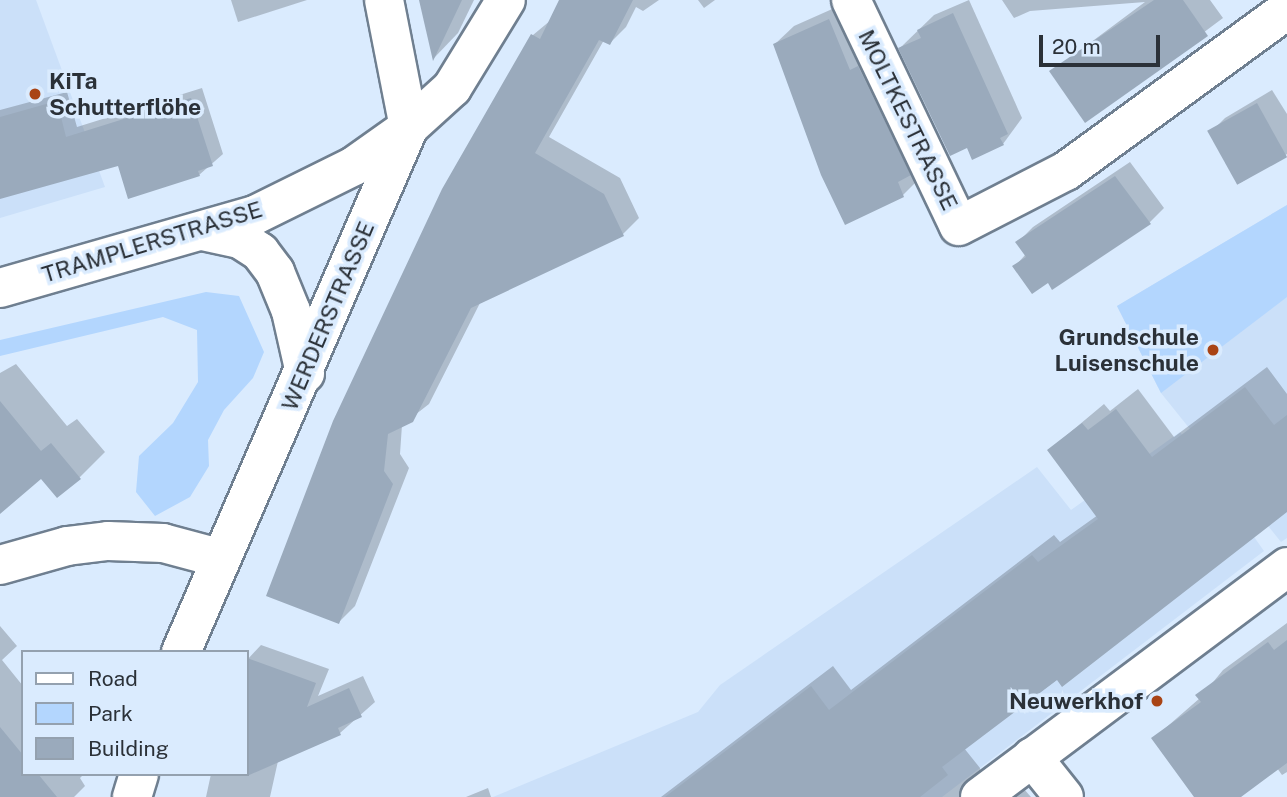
<!DOCTYPE html>
<meta charset="utf-8">
<style>
body{margin:0}
#map{position:relative;width:1287px;height:797px;overflow:hidden;background:#daebfe;font-family:"Public Sans",sans-serif}
div>[style]{position:absolute}
.built>*{inset:0;background:#cbe0f9}
.green>*{inset:0;background:#b3d6fe}
.shadow>*{inset:0;background:#0003}
.building>*{inset:0;background:#9aaabc;transform-origin:0 0}
.roads{filter:drop-shadow(2px 0 #6f7f90) drop-shadow(-2px 0 #6f7f90) drop-shadow(0 2px #6f7f90) drop-shadow(0 -2px #6f7f90)}
.minor>*{height:38px;margin:-19px;padding:0 19px;transform-origin:19px;border-radius:19px;background:#fff}
.dots>*{width:19px;height:19px;translate:-50% -50%;box-sizing:border-box;border:4px solid #daebfe;border-radius:50%}
span{translate:-50% -50%;white-space:nowrap;text-align:center;line-height:1.15;-webkit-text-stroke:7px #daebfe;paint-order:stroke}
.poi-label{font-size:23px;color:#2b3138;font-weight:700}
.left{translate:0 -50%;text-align:left}
.right{translate:-100% -50%;text-align:right}
.street-label{font-size:23px;color:#2b3138}
.legend{position:absolute;left:21px;top:650px;width:228px;height:126px;box-sizing:border-box;background:#daebfe;border:2px solid #94a1af;margin:0;padding:9px 12px;list-style:none;font-size:21px;color:#2b3138}
.legend li{display:flex;align-items:center;gap:14px;height:35px}
.legend b{width:35px;border:2px solid #94a1af}
.scale{position:absolute;left:1039px;top:35px;width:121px;height:32px;box-sizing:border-box;border:4px solid #2b3138;border-top:0;padding-left:9px;font-size:21px;line-height:24px;white-space:nowrap;color:#2b3138;-webkit-text-stroke:5px #daebfe;paint-order:stroke}
</style>
<div id="map">
<div class="built">
<div style="clip-path:polygon(0 0,36px 0,105px 187px,0 218px)"></div>
<div style="clip-path:polygon(1287px 205px,1287px 538px,1281px 542px,1161px 393px,1117px 306px)"></div>
<div style="clip-path:polygon(1180px 432px,1264px 551px,942px 797px,493px 797px,698px 712px,720px 685px,1037px 467px,1071px 510px)"></div>
</div>
<div class="green">
<div style="clip-path:polygon(1287px 205px,1287px 297px,1161px 393px,1117px 306px)"></div>
<div style="clip-path:polygon(206px 292px,239px 296px,264px 352px,253px 378px,224px 410px,208px 440px,209px 466px,190px 497px,155px 516px,136px 492px,139px 456px,173px 423px,198px 382px,197px 330px,163px 317px,0 356px,0 340px)"></div>
</div>
<div class="shadow">
<div style="clip-path:polygon(231px 0,307px 0,238px 22px)"></div>
<div style="clip-path:polygon(420px 0,474px 0,458px 33px,434px 58px)"></div>
<div style="clip-path:polygon(561px 0,659px 0,643px 11px,636px 7px,626px 27px,610px 43px,604px 40px,549px 137px,620px 178px,639px 218px,623px 234px,481px 301px,429px 404px,402px 425px,400px 454px,409px 468px,355px 606px,339px 622px,268px 595px,533px 35px,551px 20px)"></div>
<div style="clip-path:polygon(698px 0,715px 0,704px 8px)"></div>
<div style="clip-path:polygon(969px 0,1022px 118px,1003px 144px,968px 145px,900px 48px,934px 15px)"></div>
<div style="clip-path:polygon(1002px 0,1210px 0,1223px 18px,1085px 121px,1051px 72px,1145px 2px,1030px 11px,1014px 18px)"></div>
<div style="clip-path:polygon(848px 2px,921px 177px,902px 196px,775px 44px,794px 26px)"></div>
<div style="clip-path:polygon(202px 88px,223px 154px,199px 175px,119px 164px,0 197px,0 110px,67px 92px,77px 127px)"></div>
<div style="clip-path:polygon(1272px 90px,1287px 114px,1287px 154px,1240px 183px,1210px 133px,1225px 118px)"></div>
<div style="clip-path:polygon(1130px 162px,1164px 208px,1149px 223px,1015px 266px,1026px 254px,1018px 242px,1033px 227px)"></div>
<div style="clip-path:polygon(16px 364px,67px 426px,77px 419px,105px 452px,79px 478px,41px 477px,0 511px,0 373px)"></div>
<div style="clip-path:polygon(1267px 367px,1287px 394px,1287px 511px,964px 748px,980px 768px,983px 788px,996px 797px,661px 797px,833px 666px,851px 690px,1054px 535px,1060px 542px,1098px 515px,1049px 450px,1104px 404px,1110px 411px,1138px 389px,1174px 437px)"></div>
<div style="clip-path:polygon(1287px 623px,1287px 772px,1282px 775px,1277px 768px,1238px 797px,1197px 797px,1154px 738px,1200px 698px,1223px 670px)"></div>
<div style="clip-path:polygon(0 626px,17px 646px,2px 660px,23px 686px,23px 774px,84px 774px,80px 778px,85px 786px,74px 797px,0 797px)"></div>
<div style="clip-path:polygon(261px 645px,329px 669px,318px 696px,363px 676px,375px 702px,340px 733px,278px 761px,270px 797px,206px 797px,211px 774px,247px 774px,247px 660px)"></div>
<div style="clip-path:polygon(488px 788px,491px 797px,466px 797px)"></div>
<div style="clip-path:polygon(1023px 788px,1031px 797px,1009px 797px)"></div>
</div>
<div class="building">
<div style="clip-path:polygon(419px 0,462px 0,433px 61px)"></div>
<div style="clip-path:polygon(559px 0,633px 0,610px 45px,599px 40px,535px 153px,604px 194px,624px 236px,471px 308px,413px 422px,388px 434px,384px 471px,393px 484px,339px 624px,266px 596px,333px 421px,442px 189px,531px 34px,540px 39px)"></div>
<div style="clip-path:polygon(1154px 0,1183px 0,1208px 36px,1085px 123px,1049px 71px)"></div>
<div style="clip-path:polygon(953px 13px,1008px 134px,1000px 138px,1004px 145px,972px 160px,967px 148px,950px 156px,898px 48px,921px 38px,917px 30px)"></div>
<div style="clip-path:polygon(829px 19px,850px 70px,858px 66px,911px 175px,898px 182px,904px 197px,845px 225px,821px 175px,773px 44px)"></div>
<div style="clip-path:polygon(191px 98px,213px 166px,198px 171px,200px 176px,128px 199px,118px 166px,0 199px,0 117px,57px 101px,66px 137px)"></div>
<div style="left:1257px;top:103px;width:62px;height:57px;rotate:61deg"></div>
<div style="clip-path:polygon(1115px 176px,1151px 224px,1052px 290px,1048px 283px,1032px 294px,1012px 266px,1026px 257px,1015px 242px)"></div>
<div style="clip-path:polygon(1245px 387px,1274px 425px,1287px 415px,1287px 512px,1062px 687px,1057px 680px,942px 767px,948px 775px,920px 797px,665px 797px,811px 686px,829px 710px,1032px 555px,1038px 562px,1098px 519px,1047px 450px,1082px 423px,1088px 430px,1116px 409px,1152px 457px)"></div>
<div style="clip-path:polygon(0 401px,41px 451px,51px 443px,81px 479px,57px 498px,41px 479px,0 514px)"></div>
<div style="clip-path:polygon(1287px 640px,1287px 763px,1241px 797px,1194px 797px,1151px 738px,1201px 702px,1195px 695px,1268px 642px,1274px 650px)"></div>
<div style="clip-path:polygon(247px 658px,316px 683px,307px 707px,349px 688px,362px 717px,338px 728px,341px 735px,247px 776px)"></div>
<div style="clip-path:polygon(0 727px,23px 755px,23px 774px,38px 774px,57px 797px,0 797px)"></div>
</div>
<div class="roads">
<div class="minor">
<div style="left:384px;top:0;width:129px;rotate:78.9deg"></div>
<div style="left:851px;top:0;width:250px;rotate:64.5deg"></div>
<div style="left:959px;top:226px;width:120px;rotate:-27.2deg"></div>
<div style="left:1066px;top:171px;width:273px;rotate:-36.1deg"></div>
<div style="left:202px;top:231px;width:39px;rotate:12deg"></div>
<div style="left:240px;top:239px;width:24px;rotate:33deg"></div>
<div style="left:260px;top:252px;width:25px;rotate:53deg"></div>
<div style="left:275px;top:272px;width:42px;rotate:67.7deg"></div>
<div style="left:291px;top:311px;width:64px;rotate:77.3deg"></div>
<div style="left:0;top:288px;width:265px;rotate:-16deg"></div>
<div style="left:255px;top:215px;width:110px;rotate:-26.3deg"></div>
<div style="left:354px;top:166px;width:67px;rotate:-35.3deg"></div>
<div style="left:0;top:565px;width:70px;rotate:-15.8deg"></div>
<div style="left:67px;top:546px;width:41px;rotate:-7deg"></div>
<div style="left:108px;top:541px;width:55px;rotate:2.1deg"></div>
<div style="left:163px;top:543px;width:58px;rotate:15deg"></div>
<div style="left:181px;top:652px;width:572px;rotate:-66.53deg"></div>
<div style="left:409px;top:127px;width:58px;rotate:-42.2deg"></div>
<div style="left:452px;top:88px;width:103px;rotate:-58.5deg"></div>
<div style="left:1032px;top:757px;width:51px;rotate:51.3deg"></div>
<div style="left:132px;top:797px;width:24px;rotate:-73deg"></div>
<div style="left:980px;top:797px;width:384px;rotate:-36.8deg"></div>
</div>
</div>
<div class="dots">
<div style="left:35px;top:94px;background:#a94415"></div>
<div style="left:1213px;top:350px;background:#a94415"></div>
<div style="left:1157px;top:701px;background:#a94415"></div>
</div>
<div class="poi-label">
<span class="left" style="left:49px;top:94px">KiTa<br>Schutterflöhe</span>
<span class="right" style="left:1199px;top:350px">Grundschule<br>Luisenschule</span>
<span class="right" style="left:1143px;top:701px">Neuwerkhof</span>
</div>
<div class="street-label">
<span style="left:908px;top:120px;rotate:64deg">MOLTKESTRASSE</span>
<span style="left:152px;top:242px;rotate:-17deg">TRAMPLERSTRASSE</span>
<span style="left:328px;top:316px;rotate:-67deg">WERDERSTRASSE</span>
</div>
<ul class="legend">
<li><b style="height:9px;background:#fff"></b>Road</li>
<li><b style="height:19px;background:#b3d6fe"></b>Park</li>
<li><b style="height:19px;background:#9aaabc"></b>Building</li>
</ul>
<div class="scale">20 m</div>
</div>
